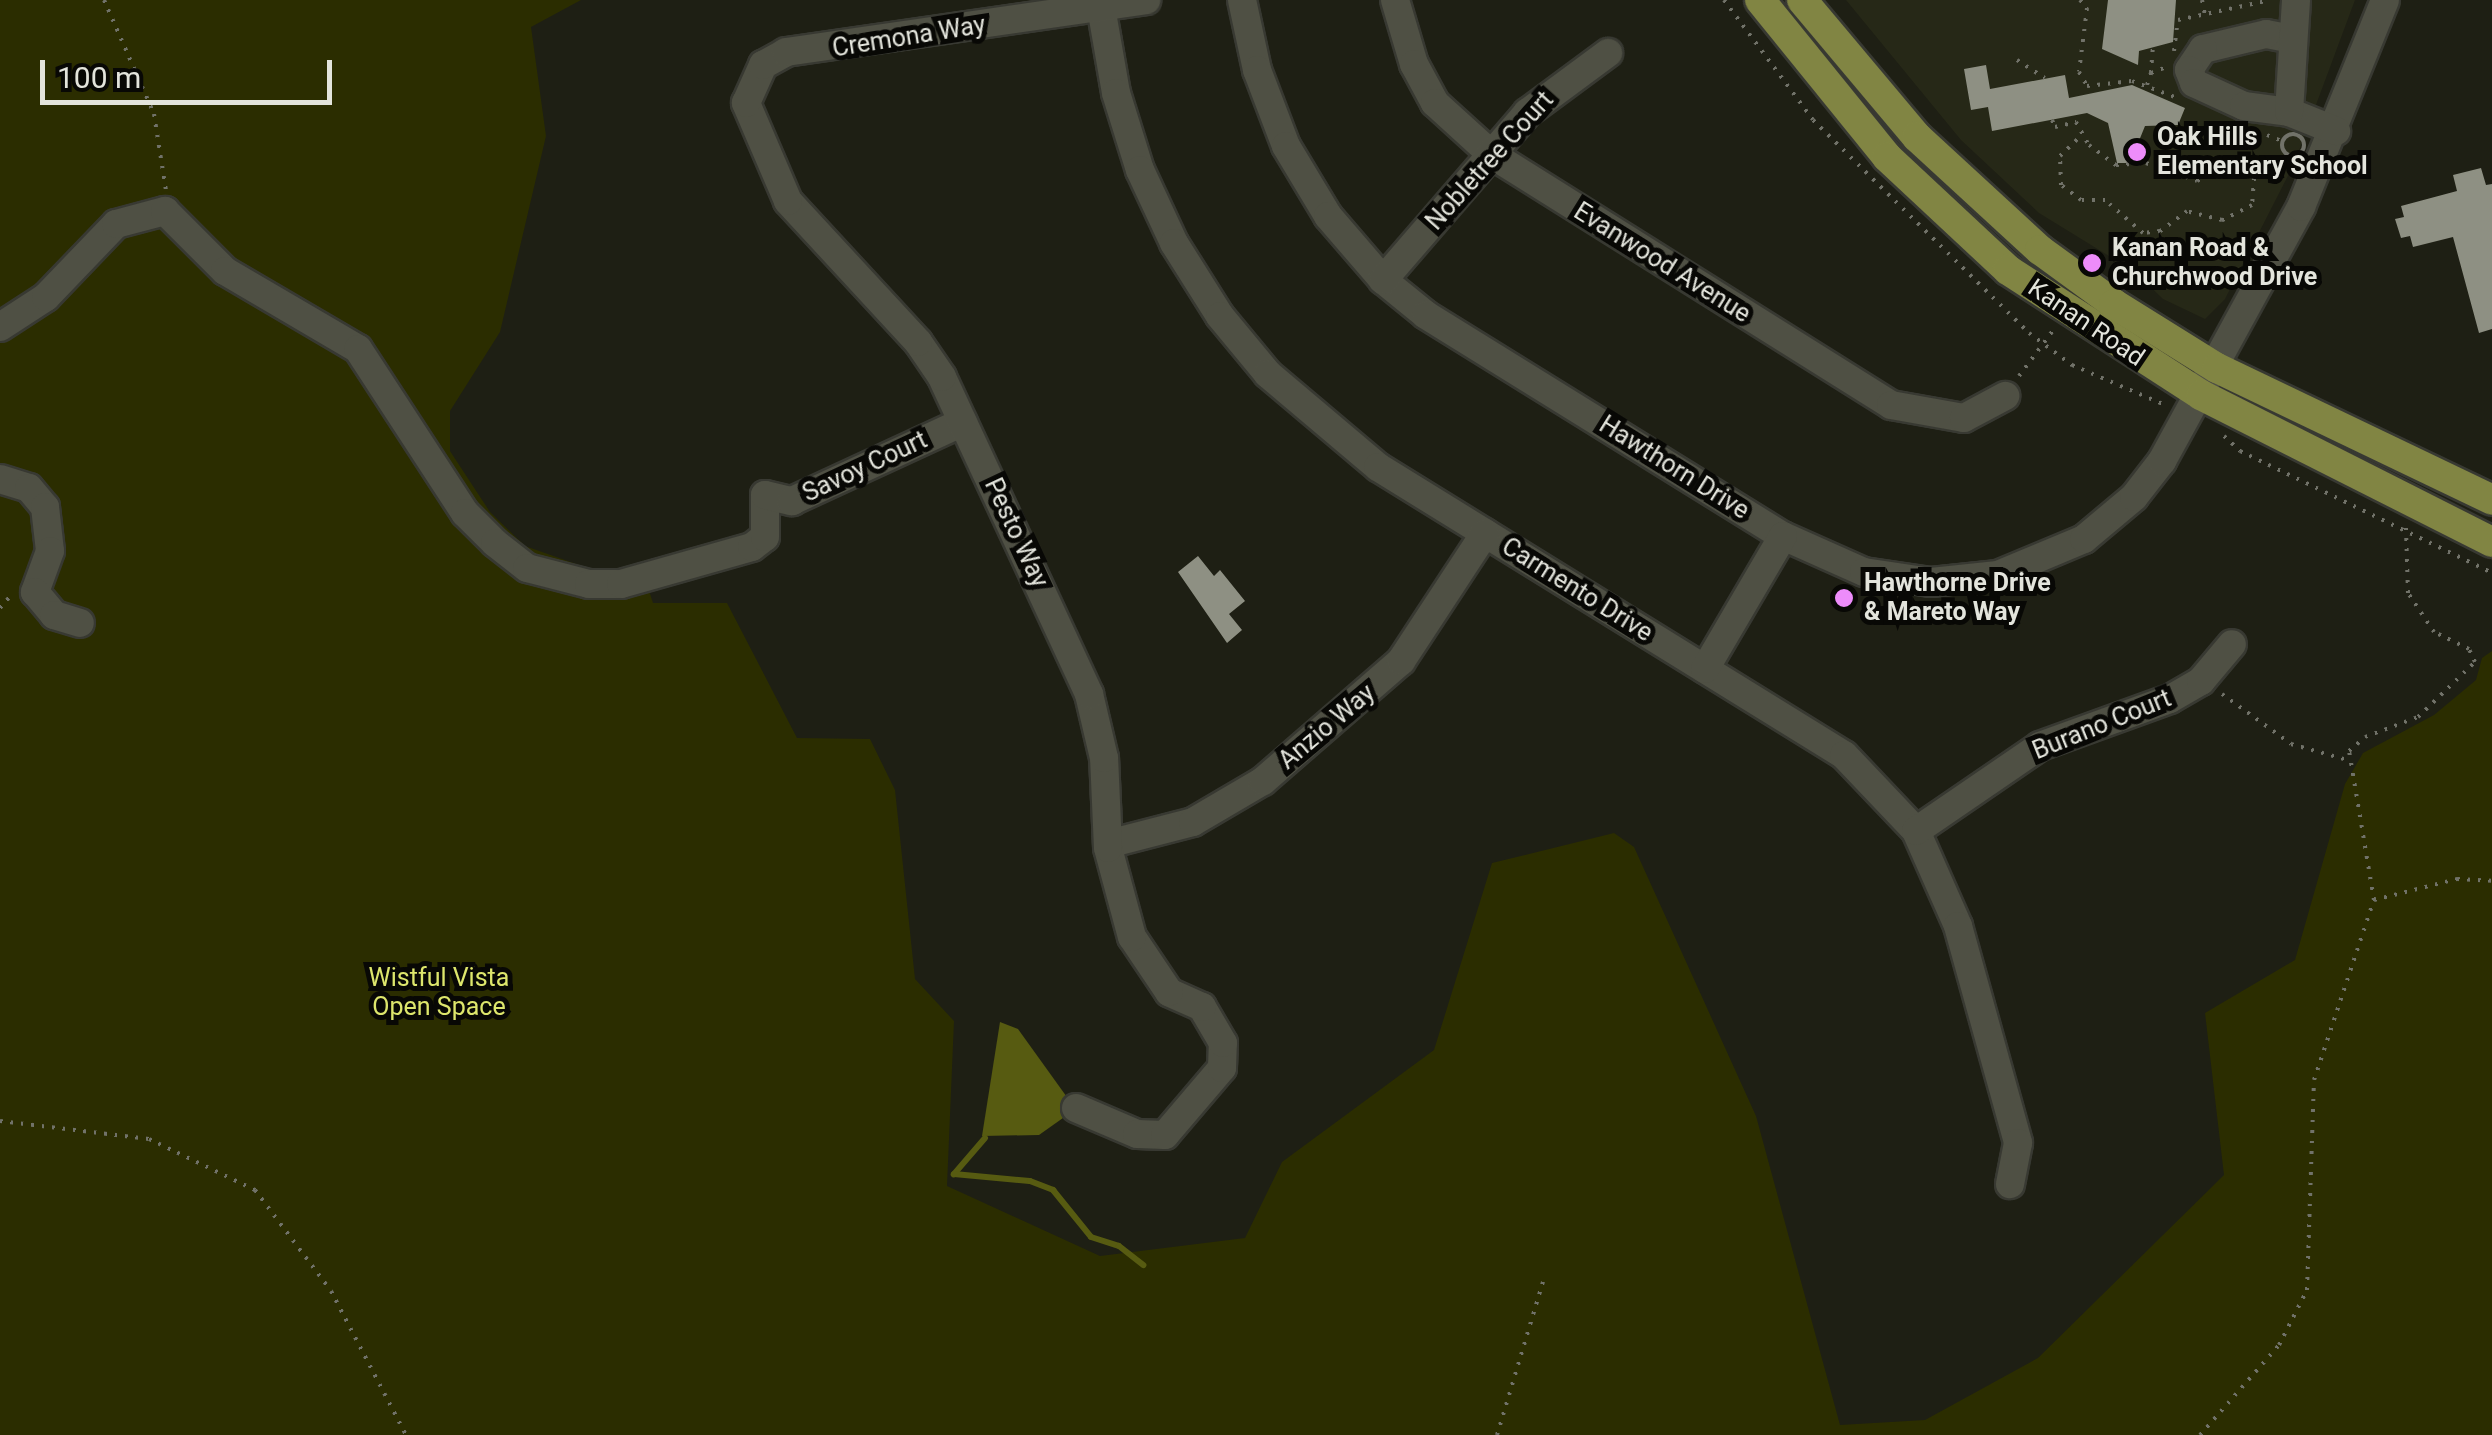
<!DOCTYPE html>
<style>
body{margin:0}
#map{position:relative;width:2492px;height:1435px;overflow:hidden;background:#1e1f14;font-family:Roboto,sans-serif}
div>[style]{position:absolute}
.built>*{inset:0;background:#262817}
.green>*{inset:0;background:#2b2d00}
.water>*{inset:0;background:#575b11}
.stream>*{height:6px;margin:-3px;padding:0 3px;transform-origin:3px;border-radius:3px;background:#575b11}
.building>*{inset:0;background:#8e9083}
.path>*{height:4px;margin-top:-2px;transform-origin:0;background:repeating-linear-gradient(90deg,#717269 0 2.5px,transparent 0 10.5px)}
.path>.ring{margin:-2px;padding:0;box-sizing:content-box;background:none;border:4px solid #717269;border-radius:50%}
.roads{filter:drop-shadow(2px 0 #383932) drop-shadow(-2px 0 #383932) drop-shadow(0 2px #383932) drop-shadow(0 -2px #383932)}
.minor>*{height:28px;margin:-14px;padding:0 14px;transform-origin:14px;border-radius:14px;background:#4f5044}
.major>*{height:30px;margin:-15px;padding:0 15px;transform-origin:15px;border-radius:15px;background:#818543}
.dots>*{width:28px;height:28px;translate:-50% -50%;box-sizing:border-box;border:5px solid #080805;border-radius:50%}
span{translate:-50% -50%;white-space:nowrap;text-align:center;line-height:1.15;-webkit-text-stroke:10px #080805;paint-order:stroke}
.street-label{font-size:25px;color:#e3e4dc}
.poi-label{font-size:25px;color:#e3e4dc;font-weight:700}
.left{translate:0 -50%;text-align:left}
.park-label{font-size:25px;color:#dde66c}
.scale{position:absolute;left:40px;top:60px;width:292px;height:45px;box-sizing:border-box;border:5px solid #e3e4dc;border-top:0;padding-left:12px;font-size:30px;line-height:35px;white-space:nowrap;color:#e3e4dc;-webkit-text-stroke:8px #080805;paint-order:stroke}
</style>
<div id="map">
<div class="built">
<div style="clip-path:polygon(1846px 0,2355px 0,2294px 164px,2225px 299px,2205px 319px,2163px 299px,2135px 272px,2039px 213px,1961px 140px)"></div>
</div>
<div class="green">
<div style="clip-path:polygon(0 0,581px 0,531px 27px,546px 136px,500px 332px,450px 411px,450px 451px,490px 512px,525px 546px,599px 572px,642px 569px,653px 603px,727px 603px,797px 738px,870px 739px,895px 790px,915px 979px,954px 1021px,947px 1186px,1100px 1256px,1245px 1238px,1282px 1162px,1434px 1050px,1492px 863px,1614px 833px,1634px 847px,1756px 1116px,1840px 1425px,1925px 1420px,2038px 1358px,2224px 1175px,2205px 1013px,2295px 960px,2345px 784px,2363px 753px,2434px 715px,2476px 680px,2482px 658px,2492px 651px,2492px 1435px,0 1435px)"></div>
</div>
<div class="water">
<div style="clip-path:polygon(1000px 1022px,1018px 1029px,1069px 1100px,1070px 1113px,1039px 1135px,982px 1136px)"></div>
</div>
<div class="stream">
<div style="left:985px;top:1138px;width:48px;rotate:130.7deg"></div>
<div style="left:954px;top:1174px;width:76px;rotate:5.3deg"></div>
<div style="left:1030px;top:1181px;width:25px;rotate:21deg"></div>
<div style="left:1053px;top:1190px;width:60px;rotate:51deg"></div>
<div style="left:1091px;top:1237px;width:29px;rotate:18deg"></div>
<div style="left:1119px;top:1246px;width:31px;rotate:38deg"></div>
</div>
<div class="building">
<div style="clip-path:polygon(2108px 0,2176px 0,2173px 42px,2139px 51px,2138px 65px,2102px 49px)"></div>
<div style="clip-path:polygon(1986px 65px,1990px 89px,2065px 75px,2069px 98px,2132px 85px,2185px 108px,2178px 125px,2145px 126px,2130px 163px,2117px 163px,2108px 123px,2087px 113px,1992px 131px,1988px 107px,1971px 110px,1964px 69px)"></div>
<div style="clip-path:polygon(2481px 168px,2486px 185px,2492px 184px,2492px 329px,2479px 333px,2453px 237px,2413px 247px,2410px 236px,2401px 238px,2395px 219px,2404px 217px,2401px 206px,2457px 191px,2453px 175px)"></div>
<div style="clip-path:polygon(1198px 556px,1214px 576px,1220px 570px,1245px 601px,1229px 614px,1242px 630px,1227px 643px,1178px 572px)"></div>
</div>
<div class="path">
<div style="left:104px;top:0;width:124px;rotate:66.3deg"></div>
<div style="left:154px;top:114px;width:78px;rotate:81.1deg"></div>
<div style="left:1724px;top:0;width:149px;rotate:53.4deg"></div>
<div style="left:1813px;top:120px;width:303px;rotate:44.6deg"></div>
<div style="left:2029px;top:333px;width:54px;rotate:36.7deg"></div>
<div style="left:2072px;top:365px;width:101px;rotate:23.3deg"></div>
<div style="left:2080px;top:0;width:11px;rotate:49deg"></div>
<div style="left:2087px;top:8px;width:64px;rotate:97.1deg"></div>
<div style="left:2079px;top:72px;width:16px;rotate:60deg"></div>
<div style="left:2087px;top:86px;width:45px;rotate:-6.3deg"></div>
<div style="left:2132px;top:81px;width:46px;rotate:20.4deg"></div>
<div style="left:2202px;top:0;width:15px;rotate:79deg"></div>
<div style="left:2174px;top:51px;width:31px;rotate:-83deg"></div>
<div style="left:2178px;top:20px;width:90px;rotate:-12.2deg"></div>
<div style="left:2017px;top:60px;width:33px;rotate:33deg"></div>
<div style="left:2151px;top:73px;width:26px;rotate:-86deg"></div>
<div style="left:2147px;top:85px;width:13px;rotate:-72deg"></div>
<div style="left:2151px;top:73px;width:17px;rotate:-21deg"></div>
<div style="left:2052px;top:120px;width:8px;rotate:67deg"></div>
<div style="left:2055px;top:127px;width:22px;rotate:-13deg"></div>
<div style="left:2076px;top:122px;width:26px;rotate:61deg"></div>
<div style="left:2089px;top:145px;width:34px;rotate:37deg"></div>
<div style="left:2116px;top:165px;width:30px;rotate:-4deg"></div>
<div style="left:2146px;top:163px;width:54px;rotate:19.4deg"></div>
<div style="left:2197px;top:181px;width:34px;rotate:-28deg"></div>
<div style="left:2227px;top:165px;width:15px;rotate:11deg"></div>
<div style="left:2242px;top:168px;width:16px;rotate:40deg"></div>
<div style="left:2254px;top:178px;width:27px;rotate:94deg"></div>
<div style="left:2252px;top:205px;width:34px;rotate:153deg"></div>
<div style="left:2222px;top:220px;width:36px;rotate:-166deg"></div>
<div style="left:2187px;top:211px;width:34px;rotate:143deg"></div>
<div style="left:2160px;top:231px;width:17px;rotate:173deg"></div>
<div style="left:2143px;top:233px;width:50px;rotate:-139deg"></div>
<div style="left:2105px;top:200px;width:24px;rotate:180deg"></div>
<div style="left:2081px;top:200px;width:25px;rotate:-143deg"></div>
<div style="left:2061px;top:185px;width:29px;rotate:-92deg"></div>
<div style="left:2060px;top:156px;width:30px;rotate:-44deg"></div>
<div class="ring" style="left:2282px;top:134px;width:18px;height:18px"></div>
<div style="left:2267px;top:135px;width:16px;rotate:22deg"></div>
<div style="left:2019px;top:376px;width:59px;rotate:-53.3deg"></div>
<div style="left:2224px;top:436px;width:22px;rotate:43deg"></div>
<div style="left:2240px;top:451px;width:280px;rotate:25.8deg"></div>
<div style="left:0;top:608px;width:18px;rotate:-49deg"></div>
<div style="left:2222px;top:694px;width:85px;rotate:35.9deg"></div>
<div style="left:2291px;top:744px;width:58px;rotate:15.9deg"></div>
<div style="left:2374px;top:900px;width:151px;rotate:-99.5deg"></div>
<div style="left:2349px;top:751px;width:21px;rotate:-41deg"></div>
<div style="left:2365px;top:737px;width:57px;rotate:-20.7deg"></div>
<div style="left:2418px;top:717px;width:79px;rotate:-44deg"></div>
<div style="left:2475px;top:662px;width:14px;rotate:-115deg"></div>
<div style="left:2469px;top:649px;width:39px;rotate:-154deg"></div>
<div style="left:2434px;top:632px;width:47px;rotate:-123.7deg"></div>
<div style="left:2408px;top:593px;width:65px;rotate:-91.8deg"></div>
<div style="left:0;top:1121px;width:150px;rotate:6.9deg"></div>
<div style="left:149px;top:1139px;width:118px;rotate:25.7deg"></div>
<div style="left:255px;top:1190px;width:126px;rotate:53deg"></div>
<div style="left:331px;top:1291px;width:162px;rotate:62.5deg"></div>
<div style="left:1497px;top:1435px;width:160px;rotate:-73.3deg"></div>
<div style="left:2200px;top:1435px;width:120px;rotate:-48.7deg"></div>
<div style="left:2279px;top:1345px;width:62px;rotate:-63deg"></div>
<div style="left:2307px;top:1290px;width:210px;rotate:-88.1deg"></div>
<div style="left:2314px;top:1080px;width:190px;rotate:-71.6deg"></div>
<div style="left:2374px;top:900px;width:86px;rotate:-14.2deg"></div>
<div style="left:2457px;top:879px;width:35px;rotate:3deg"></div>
</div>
<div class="roads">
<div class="minor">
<div style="left:1242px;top:0;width:72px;rotate:77.9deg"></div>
<div style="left:1257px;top:70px;width:81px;rotate:69.1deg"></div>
<div style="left:1286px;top:146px;width:82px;rotate:59deg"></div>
<div style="left:1328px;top:216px;width:84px;rotate:49.3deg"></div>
<div style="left:1383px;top:280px;width:55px;rotate:39.1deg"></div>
<div style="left:1426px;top:315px;width:420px;rotate:31.8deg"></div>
<div style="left:1783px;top:536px;width:89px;rotate:24deg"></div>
<div style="left:1864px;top:572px;width:68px;rotate:8.5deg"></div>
<div style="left:1931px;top:582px;width:67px;rotate:-6deg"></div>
<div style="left:1998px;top:575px;width:93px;rotate:-22.7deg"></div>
<div style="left:2084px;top:539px;width:65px;rotate:-40deg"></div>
<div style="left:2134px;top:497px;width:46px;rotate:-52.1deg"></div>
<div style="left:2162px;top:461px;width:290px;rotate:-61.3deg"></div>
<div style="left:2301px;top:207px;width:223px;rotate:-67.9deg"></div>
<div style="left:1395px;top:0;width:67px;rotate:73.5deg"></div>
<div style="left:1414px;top:64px;width:44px;rotate:61.7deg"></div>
<div style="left:1435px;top:103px;width:76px;rotate:42.3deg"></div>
<div style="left:1491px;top:154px;width:472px;rotate:32.1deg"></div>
<div style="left:1891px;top:405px;width:74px;rotate:10.1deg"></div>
<div style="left:1964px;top:418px;width:47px;rotate:-28.2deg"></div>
<div style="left:1101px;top:7px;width:87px;rotate:80.1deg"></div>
<div style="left:1116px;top:93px;width:81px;rotate:72.7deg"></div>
<div style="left:1140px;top:170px;width:81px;rotate:65deg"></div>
<div style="left:1174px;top:243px;width:86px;rotate:57.8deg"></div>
<div style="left:1220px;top:316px;width:75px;rotate:50.4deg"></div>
<div style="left:1268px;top:374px;width:144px;rotate:40.2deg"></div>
<div style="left:1378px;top:467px;width:548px;rotate:31.72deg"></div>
<div style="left:1844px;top:755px;width:105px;rotate:46.5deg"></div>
<div style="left:1916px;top:831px;width:104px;rotate:66.1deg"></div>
<div style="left:1958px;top:926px;width:225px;rotate:74.5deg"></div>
<div style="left:2018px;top:1143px;width:42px;rotate:101deg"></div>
<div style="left:2292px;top:39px;width:26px;rotate:-169deg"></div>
<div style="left:2266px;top:34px;width:65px;rotate:166.6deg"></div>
<div style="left:2203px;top:49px;width:25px;rotate:124deg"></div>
<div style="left:2189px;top:70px;width:14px;rotate:69deg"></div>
<div style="left:2194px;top:83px;width:55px;rotate:24.7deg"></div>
<div style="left:2244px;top:106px;width:45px;rotate:7.6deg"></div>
<div style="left:2289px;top:112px;width:51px;rotate:22deg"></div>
<div style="left:2289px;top:112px;width:112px;rotate:-86.4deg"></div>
<div style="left:1383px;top:280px;width:221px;rotate:-49.2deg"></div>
<div style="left:1527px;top:113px;width:101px;rotate:-36.5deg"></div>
<div style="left:0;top:327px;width:55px;rotate:-33.1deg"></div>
<div style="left:46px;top:297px;width:101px;rotate:-46.2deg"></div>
<div style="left:116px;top:224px;width:51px;rotate:-14.9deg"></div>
<div style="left:165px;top:211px;width:85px;rotate:45deg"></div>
<div style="left:225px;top:271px;width:154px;rotate:30.4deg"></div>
<div style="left:358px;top:349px;width:196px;rotate:56.9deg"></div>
<div style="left:465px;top:513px;width:42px;rotate:45deg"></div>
<div style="left:495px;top:543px;width:41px;rotate:38deg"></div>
<div style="left:527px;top:568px;width:64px;rotate:14.5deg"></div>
<div style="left:589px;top:584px;width:32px"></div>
<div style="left:621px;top:584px;width:136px;rotate:-15.8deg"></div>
<div style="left:752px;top:547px;width:16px;rotate:-38deg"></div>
<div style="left:765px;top:537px;width:42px;rotate:-90deg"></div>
<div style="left:765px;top:495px;width:28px;rotate:13deg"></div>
<div style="left:792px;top:501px;width:188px;rotate:-24.8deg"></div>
<div style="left:0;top:479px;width:30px;rotate:17deg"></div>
<div style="left:29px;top:488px;width:25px;rotate:50deg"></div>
<div style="left:45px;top:507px;width:44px;rotate:83.5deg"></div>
<div style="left:50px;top:551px;width:44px;rotate:110.1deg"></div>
<div style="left:35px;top:592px;width:30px;rotate:50deg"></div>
<div style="left:54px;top:615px;width:27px;rotate:17deg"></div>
<div style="left:1705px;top:669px;width:154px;rotate:-59.6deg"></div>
<div style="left:1916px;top:831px;width:150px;rotate:-34.4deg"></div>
<div style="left:2040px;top:746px;width:138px;rotate:-19.9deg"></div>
<div style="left:2170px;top:699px;width:36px;rotate:-30deg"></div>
<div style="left:2201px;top:681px;width:48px;rotate:-50deg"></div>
<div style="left:1108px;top:844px;width:88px;rotate:-14.5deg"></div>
<div style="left:1193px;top:822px;width:81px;rotate:-30.4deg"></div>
<div style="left:1263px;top:781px;width:183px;rotate:-41deg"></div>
<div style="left:1401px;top:661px;width:153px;rotate:-56.7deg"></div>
<div style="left:1076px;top:1108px;width:66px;rotate:23.1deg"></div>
<div style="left:1137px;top:1134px;width:28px;rotate:2deg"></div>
<div style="left:1165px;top:1135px;width:88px;rotate:-49.6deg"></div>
<div style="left:1222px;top:1068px;width:25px;rotate:-88deg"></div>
<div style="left:1223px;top:1043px;width:42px;rotate:-120.3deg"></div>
<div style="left:1202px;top:1007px;width:36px;rotate:-156deg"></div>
<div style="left:1169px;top:992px;width:66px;rotate:-123.9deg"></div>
<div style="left:1132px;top:937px;width:92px;rotate:-105.1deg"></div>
<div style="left:1108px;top:848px;width:90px;rotate:-92.5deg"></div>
<div style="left:1104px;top:758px;width:66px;rotate:-103.2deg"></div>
<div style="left:1089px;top:694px;width:349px;rotate:-114.9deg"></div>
<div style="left:942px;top:377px;width:42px;rotate:-124.4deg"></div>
<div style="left:918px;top:342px;width:192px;rotate:-132.7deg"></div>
<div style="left:788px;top:201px;width:107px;rotate:-113.2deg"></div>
<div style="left:746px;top:103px;width:42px;rotate:-65.9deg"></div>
<div style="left:763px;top:65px;width:26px;rotate:-29deg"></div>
<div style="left:786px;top:52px;width:364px;rotate:-8.2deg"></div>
</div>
<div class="major">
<div style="left:1760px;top:0;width:202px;rotate:51deg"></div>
<div style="left:1887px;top:157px;width:166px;rotate:43deg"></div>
<div style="left:2008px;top:270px;width:230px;rotate:32.9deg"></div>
<div style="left:2201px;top:395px;width:326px;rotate:26.8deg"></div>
<div style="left:1802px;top:0;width:179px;rotate:50deg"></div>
<div style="left:1917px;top:137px;width:167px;rotate:42.6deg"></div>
<div style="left:2040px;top:250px;width:92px;rotate:36.1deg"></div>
<div style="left:2114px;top:304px;width:121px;rotate:31.9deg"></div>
<div style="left:2217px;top:368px;width:305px;rotate:25.6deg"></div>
</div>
</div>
<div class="dots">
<div style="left:2137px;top:152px;background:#ed8cfa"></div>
<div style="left:2092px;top:263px;background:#ed8cfa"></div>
<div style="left:1844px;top:598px;background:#ed8cfa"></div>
</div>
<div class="street-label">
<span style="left:909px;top:37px;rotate:-9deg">Cremona Way</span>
<span style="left:1490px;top:161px;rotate:-48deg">Nobletree Court</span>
<span style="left:1662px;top:263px;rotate:32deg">Evanwood Avenue</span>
<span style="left:2086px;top:323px;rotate:34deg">Kanan Road</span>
<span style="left:865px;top:467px;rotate:-25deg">Savoy Court</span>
<span style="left:1674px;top:468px;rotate:32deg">Hawthorn Drive</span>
<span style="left:1016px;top:533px;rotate:65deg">Pesto Way</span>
<span style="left:1577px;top:590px;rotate:32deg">Carmento Drive</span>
<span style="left:2102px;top:725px;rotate:-22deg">Burano Court</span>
<span style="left:1327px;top:727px;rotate:-40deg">Anzio Way</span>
</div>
<div class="poi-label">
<span class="left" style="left:2157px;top:152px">Oak Hills<br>Elementary School</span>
<span class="left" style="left:2112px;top:263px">Kanan Road &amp;<br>Churchwood Drive</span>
<span class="left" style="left:1864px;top:598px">Hawthorne Drive<br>&amp; Mareto Way</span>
</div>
<div class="park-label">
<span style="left:439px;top:993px">Wistful Vista<br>Open Space</span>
</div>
<div class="scale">100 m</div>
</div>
